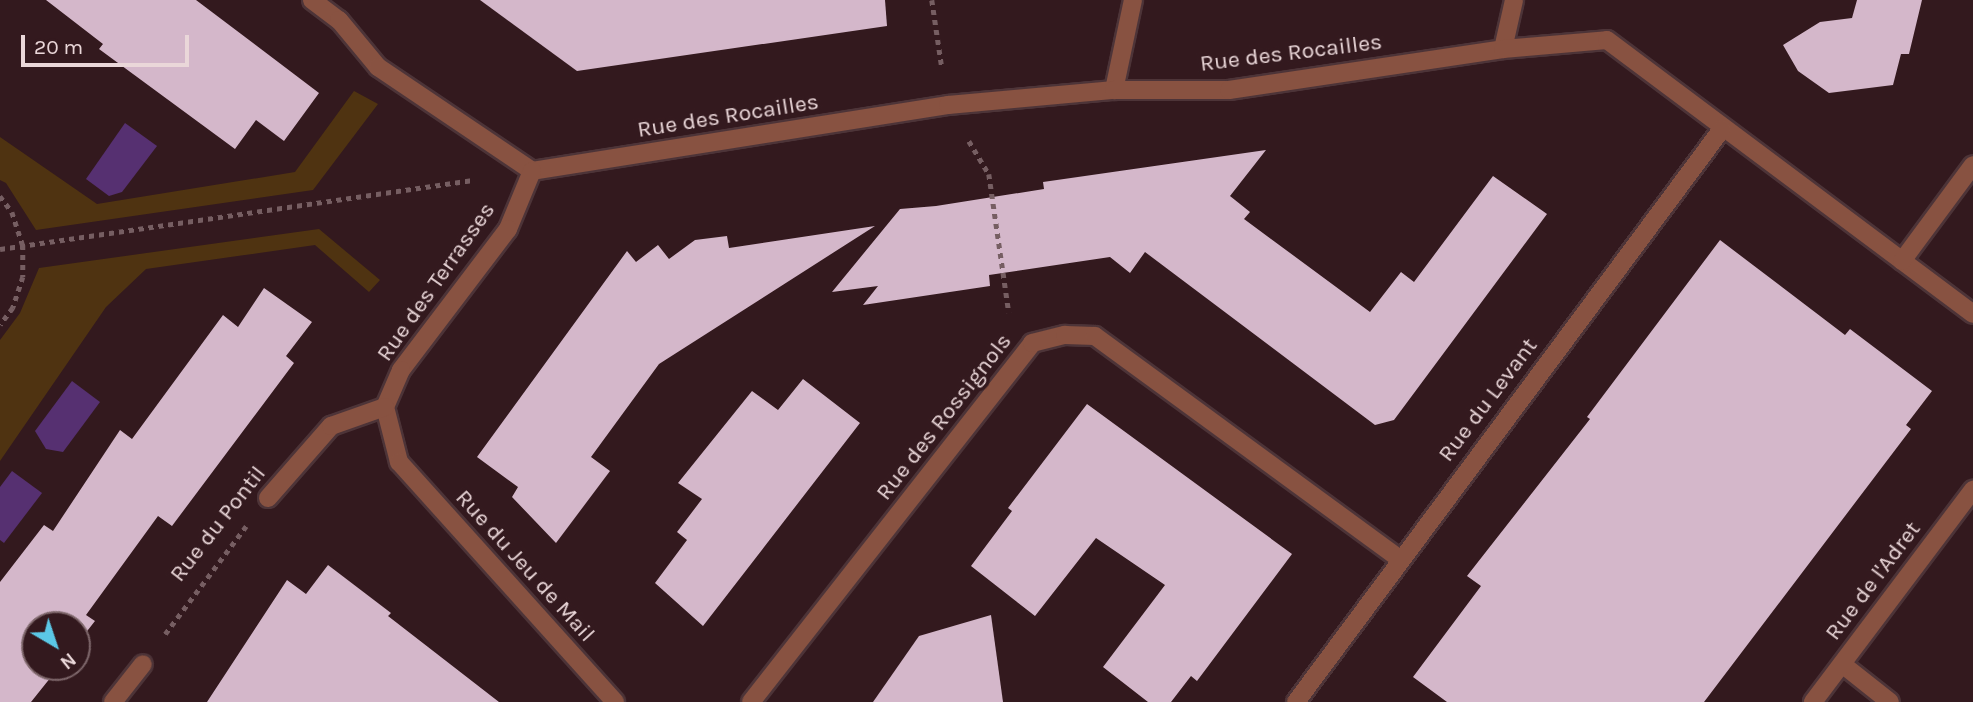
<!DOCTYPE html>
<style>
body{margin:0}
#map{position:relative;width:1973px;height:702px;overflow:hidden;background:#33191e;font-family:Karla,sans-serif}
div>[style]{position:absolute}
.green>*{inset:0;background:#4f3311}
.water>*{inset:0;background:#563071}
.building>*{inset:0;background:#d4b7ca}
.path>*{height:4.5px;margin-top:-2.25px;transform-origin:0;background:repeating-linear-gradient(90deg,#765e62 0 5px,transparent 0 10px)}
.roads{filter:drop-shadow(2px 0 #4d3438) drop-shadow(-2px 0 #4d3438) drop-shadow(0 2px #4d3438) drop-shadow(0 -2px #4d3438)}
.minor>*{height:18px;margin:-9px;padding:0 9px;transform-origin:9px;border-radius:9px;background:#885241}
span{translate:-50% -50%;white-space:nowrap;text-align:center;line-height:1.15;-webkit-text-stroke:7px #33191e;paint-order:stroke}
.street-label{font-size:23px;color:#ead7d9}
.north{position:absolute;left:21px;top:611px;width:70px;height:70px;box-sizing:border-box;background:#33191e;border:2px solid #7c6569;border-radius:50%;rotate:141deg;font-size:19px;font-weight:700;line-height:28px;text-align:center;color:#ead7d9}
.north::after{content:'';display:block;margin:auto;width:24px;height:32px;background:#5bc8e6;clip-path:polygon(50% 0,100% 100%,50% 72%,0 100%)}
.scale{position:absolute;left:21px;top:35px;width:168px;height:32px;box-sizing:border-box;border:4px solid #ead7d9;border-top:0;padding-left:9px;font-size:21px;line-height:24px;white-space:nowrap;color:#ead7d9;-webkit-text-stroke:5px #33191e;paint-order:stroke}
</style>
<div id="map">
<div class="green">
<div style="clip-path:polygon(354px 91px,378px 104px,313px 190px,36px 230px,6px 183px,0 180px,0 137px,97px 204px,295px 172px)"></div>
<div style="clip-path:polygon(319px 229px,380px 280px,369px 292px,315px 245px,146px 269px,106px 307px,0 461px,0 340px,20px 313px,39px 268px)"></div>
</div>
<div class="water">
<div style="clip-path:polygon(125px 123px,157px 146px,122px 192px,109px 196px,86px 179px)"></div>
<div style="clip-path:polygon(72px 381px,100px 402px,63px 452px,46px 449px,35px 431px)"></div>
<div style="clip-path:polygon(12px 471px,42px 493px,4px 543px,0 540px,0 487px)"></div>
</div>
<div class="building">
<div style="clip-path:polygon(46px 0,196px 0,319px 93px,284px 141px,256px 120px,235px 149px,99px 49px,103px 44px)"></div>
<div style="clip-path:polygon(480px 0,885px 0,887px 26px,577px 71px)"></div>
<div style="clip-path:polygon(1857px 0,1922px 0,1909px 54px,1901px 54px,1893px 85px,1829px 93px,1798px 71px,1783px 45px,1820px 22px,1852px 18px)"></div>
<div style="clip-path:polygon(1266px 150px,1230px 196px,1250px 212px,1244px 219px,1370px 312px,1401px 272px,1414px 282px,1493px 176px,1547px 214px,1394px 420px,1375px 425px,1145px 252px,1130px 273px,1110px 257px,989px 275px,990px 286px,863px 305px,878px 286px,832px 292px,900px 209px,936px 206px,1044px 189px,1043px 182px)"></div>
<div style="clip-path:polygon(875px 226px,659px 364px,591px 457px,610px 471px,556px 543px,512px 497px,518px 487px,477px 457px,627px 251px,636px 262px,658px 245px,669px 259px,695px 240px,727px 236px,729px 248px)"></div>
<div style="clip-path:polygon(1720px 240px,1845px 335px,1850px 329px,1932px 391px,1906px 425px,1911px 429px,1704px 702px,1447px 702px,1413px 677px,1481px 586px,1467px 576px,1590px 419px,1587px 417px)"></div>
<div style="clip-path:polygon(264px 288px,312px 322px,286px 356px,294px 363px,172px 526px,158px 516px,86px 615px,95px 621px,77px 644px,77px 625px,35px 625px,35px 667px,59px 667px,31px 702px,0 702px,0 582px,44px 525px,53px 531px,120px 430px,132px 439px,223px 315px,238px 327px)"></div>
<div style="clip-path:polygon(803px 379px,860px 423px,703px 626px,655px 583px,687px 540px,677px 532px,702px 499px,678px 483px,752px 391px,778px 410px)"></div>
<div style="clip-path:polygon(1087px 404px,1292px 554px,1197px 681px,1191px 676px,1171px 702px,1148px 702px,1103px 667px,1165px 585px,1096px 538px,1035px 616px,971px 566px,1012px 511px,1008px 508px)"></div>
<div style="clip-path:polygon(328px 565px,391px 613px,388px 616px,499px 702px,207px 702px,287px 580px,306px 594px)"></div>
<div style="clip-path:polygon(991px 615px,1003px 702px,873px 702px,919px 636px)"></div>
</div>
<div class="path">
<div style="left:932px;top:0;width:69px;rotate:81.6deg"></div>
<div style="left:969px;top:141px;width:39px;rotate:59deg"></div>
<div style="left:989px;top:174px;width:140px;rotate:81.8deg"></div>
<div style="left:0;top:196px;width:20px;rotate:53deg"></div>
<div style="left:12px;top:212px;width:35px;rotate:72deg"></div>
<div style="left:23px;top:245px;width:32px;rotate:90deg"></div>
<div style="left:23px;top:277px;width:33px;rotate:108deg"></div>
<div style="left:13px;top:308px;width:21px;rotate:127deg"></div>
<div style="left:0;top:249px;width:478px;rotate:-8.3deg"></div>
<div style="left:165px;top:634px;width:135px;rotate:-53.1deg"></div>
</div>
<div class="roads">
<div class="minor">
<div style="left:312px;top:0;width:34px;rotate:37deg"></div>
<div style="left:339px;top:20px;width:61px;rotate:50.3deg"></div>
<div style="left:378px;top:67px;width:186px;rotate:34deg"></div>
<div style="left:1503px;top:49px;width:50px;rotate:-77.3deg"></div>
<div style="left:1114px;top:90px;width:92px;rotate:-78.1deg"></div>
<div style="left:532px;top:171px;width:421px;rotate:-9deg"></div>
<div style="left:948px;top:105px;width:167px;rotate:-5.2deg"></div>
<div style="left:1114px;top:90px;width:115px"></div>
<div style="left:1229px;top:90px;width:277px;rotate:-8.5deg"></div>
<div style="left:1503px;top:49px;width:104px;rotate:-4.9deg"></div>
<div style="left:1607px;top:40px;width:457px;rotate:36.8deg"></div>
<div style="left:532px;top:171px;width:63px;rotate:112.5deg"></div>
<div style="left:508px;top:229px;width:177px;rotate:127.2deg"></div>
<div style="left:401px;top:370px;width:40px;rotate:113.4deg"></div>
<div style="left:385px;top:407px;width:57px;rotate:75.7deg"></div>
<div style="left:399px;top:462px;width:323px;rotate:48deg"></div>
<div style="left:1902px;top:261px;width:119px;rotate:-53.5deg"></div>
<div style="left:268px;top:498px;width:96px;rotate:-48.8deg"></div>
<div style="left:331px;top:426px;width:57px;rotate:-19.4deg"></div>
<div style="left:1842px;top:664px;width:61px;rotate:38.4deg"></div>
<div style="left:113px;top:702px;width:48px;rotate:-51.7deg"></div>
<div style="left:751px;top:702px;width:456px;rotate:-51.9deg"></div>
<div style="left:1032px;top:343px;width:34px;rotate:-14deg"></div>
<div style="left:1065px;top:335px;width:30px;rotate:2deg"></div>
<div style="left:1095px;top:336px;width:378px;rotate:36.2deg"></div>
<div style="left:1296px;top:702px;width:714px;rotate:-53.37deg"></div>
<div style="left:1813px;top:702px;width:266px;rotate:-53deg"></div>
</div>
</div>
<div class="street-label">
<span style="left:1291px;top:53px;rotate:-7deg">Rue des Rocailles</span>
<span style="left:728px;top:116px;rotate:-9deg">Rue des Rocailles</span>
<span style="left:436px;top:282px;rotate:-55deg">Rue des Terrasses</span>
<span style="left:1488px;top:400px;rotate:-53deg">Rue du Levant</span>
<span style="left:944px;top:417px;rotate:-52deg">Rue des Rossignols</span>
<span style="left:218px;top:524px;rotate:-52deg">Rue du Pontil</span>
<span style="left:525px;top:566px;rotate:48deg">Rue du Jeu de Mail</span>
<span style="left:1873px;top:581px;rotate:-53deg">Rue de l'Adret</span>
</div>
<div class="north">N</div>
<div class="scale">20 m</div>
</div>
